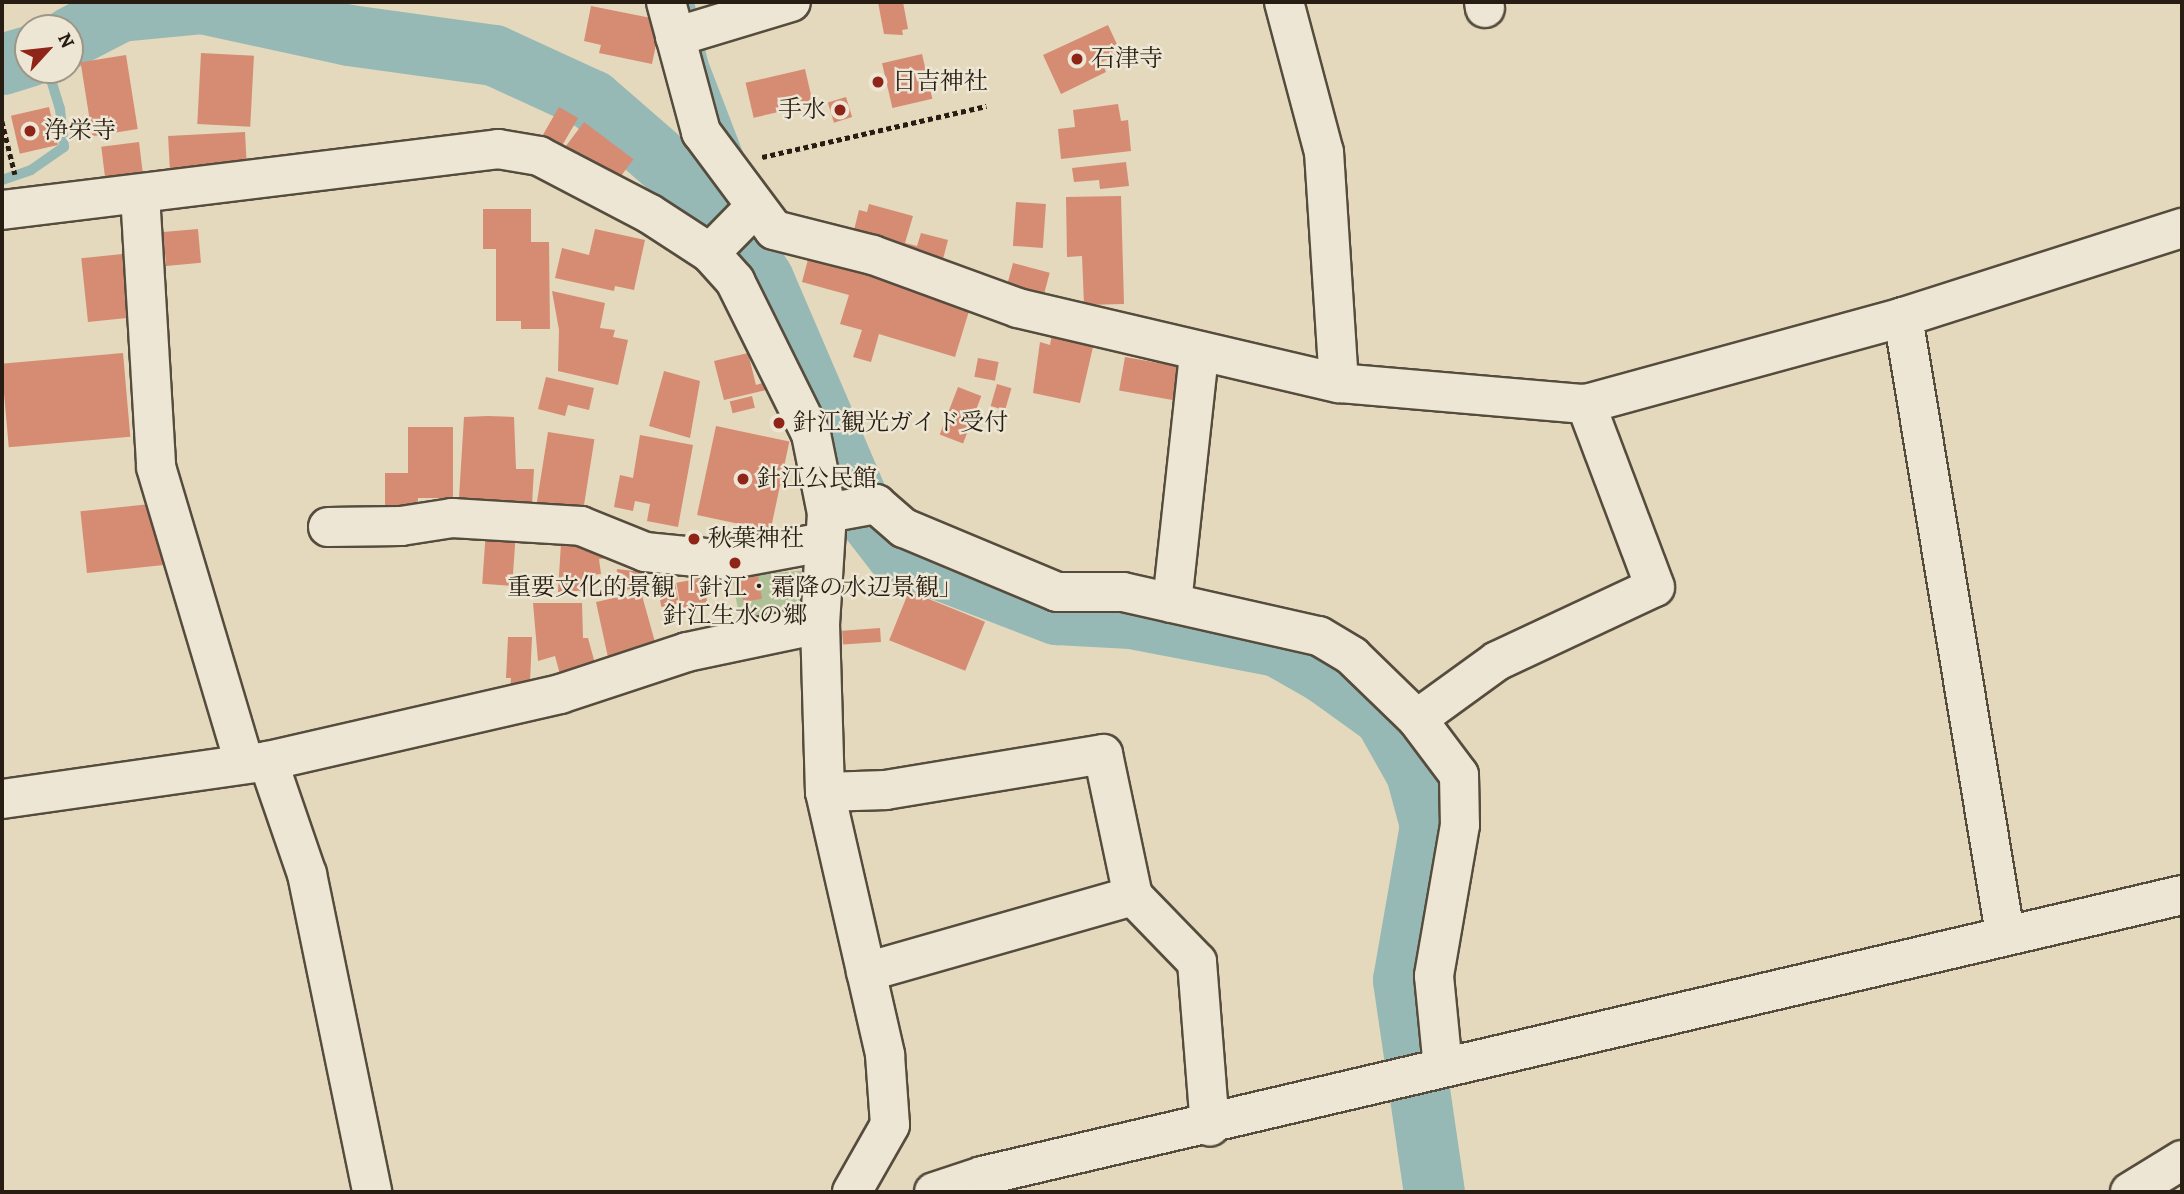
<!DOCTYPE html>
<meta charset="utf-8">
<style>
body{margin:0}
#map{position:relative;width:2184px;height:1194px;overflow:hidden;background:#e4d8bd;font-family:Alegreya,"Noto Serif JP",serif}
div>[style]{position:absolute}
.green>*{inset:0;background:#aec096}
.stream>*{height:10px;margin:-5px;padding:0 5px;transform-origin:5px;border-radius:5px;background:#96b9b6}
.river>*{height:61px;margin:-30.5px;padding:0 30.5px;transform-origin:30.5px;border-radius:30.5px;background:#96b9b6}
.building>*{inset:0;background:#d58c73;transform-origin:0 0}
.path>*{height:4.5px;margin-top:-2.25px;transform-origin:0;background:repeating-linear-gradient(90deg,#271d12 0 5px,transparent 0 8.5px)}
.roads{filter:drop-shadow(2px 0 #564c3d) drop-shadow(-2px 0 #564c3d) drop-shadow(0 2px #564c3d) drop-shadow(0 -2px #564c3d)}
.minor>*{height:38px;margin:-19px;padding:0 19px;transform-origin:19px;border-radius:19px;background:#ede6d4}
.dots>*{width:19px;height:19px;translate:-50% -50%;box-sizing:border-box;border:4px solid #ede6d4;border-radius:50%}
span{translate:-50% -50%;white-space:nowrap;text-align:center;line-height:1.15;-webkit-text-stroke:5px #ede6d4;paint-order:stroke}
.poi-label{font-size:24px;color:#271d12}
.left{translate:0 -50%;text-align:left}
.right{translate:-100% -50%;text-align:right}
.frame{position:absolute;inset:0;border:4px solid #271d12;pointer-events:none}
.north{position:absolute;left:14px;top:14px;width:70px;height:70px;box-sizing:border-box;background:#ede6d4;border:2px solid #9e9686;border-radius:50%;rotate:63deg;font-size:19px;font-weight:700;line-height:28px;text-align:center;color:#271d12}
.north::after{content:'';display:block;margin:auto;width:24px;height:32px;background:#8f2418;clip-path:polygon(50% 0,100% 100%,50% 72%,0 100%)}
</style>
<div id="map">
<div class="green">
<div style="clip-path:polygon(806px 570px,813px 605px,742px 631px,732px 577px)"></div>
</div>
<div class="stream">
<div style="left:690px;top:6px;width:57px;rotate:76.9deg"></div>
<div style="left:703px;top:62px;width:97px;rotate:69deg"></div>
<div style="left:2px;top:180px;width:31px;rotate:-19deg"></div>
<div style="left:31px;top:170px;width:40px;rotate:-34.9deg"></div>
<div style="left:64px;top:147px;width:38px;rotate:-96deg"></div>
<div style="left:60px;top:109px;width:41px;rotate:-107.1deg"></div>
</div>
<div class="river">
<div style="left:70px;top:37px;width:56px;rotate:-27.5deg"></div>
<div style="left:120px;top:11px;width:81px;rotate:-5.6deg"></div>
<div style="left:201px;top:3px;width:151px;rotate:12.2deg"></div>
<div style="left:349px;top:35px;width:146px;rotate:7.9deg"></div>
<div style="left:494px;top:55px;width:108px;rotate:24.7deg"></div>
<div style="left:592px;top:100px;width:122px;rotate:41deg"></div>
<div style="left:684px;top:180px;width:83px;rotate:48.4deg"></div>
<div style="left:739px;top:242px;width:44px;rotate:57deg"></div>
<div style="left:763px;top:279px;width:249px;rotate:66.8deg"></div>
<div style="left:861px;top:508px;width:56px;rotate:52.3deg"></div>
<div style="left:895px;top:552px;width:173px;rotate:21.1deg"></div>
<div style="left:1056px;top:614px;width:75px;rotate:3.1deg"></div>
<div style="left:1131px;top:618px;width:149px;rotate:10.9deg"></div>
<div style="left:1277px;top:646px;width:53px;rotate:29.5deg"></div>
<div style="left:1323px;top:672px;width:75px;rotate:35.8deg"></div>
<div style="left:1384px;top:716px;width:65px;rotate:60.7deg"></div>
<div style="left:1416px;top:773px;width:54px;rotate:74.9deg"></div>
<div style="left:1430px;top:825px;width:157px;rotate:99.9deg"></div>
<div style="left:1403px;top:980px;width:214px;rotate:81.7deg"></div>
<div style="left:2px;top:64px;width:27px;rotate:-17deg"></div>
</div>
<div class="building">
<div style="clip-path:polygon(878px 2px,903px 2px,908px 29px,902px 30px,903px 35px,884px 34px)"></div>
<div style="clip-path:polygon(591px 6px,661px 20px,652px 64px,599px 53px,601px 45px,584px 41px)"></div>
<div style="clip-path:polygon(1108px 25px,1121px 53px,1102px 62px,1106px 72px,1061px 94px,1043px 55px)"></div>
<div style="left:201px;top:53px;width:53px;height:71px;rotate:3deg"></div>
<div style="left:922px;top:54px;width:46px;height:41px;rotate:77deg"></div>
<div style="left:126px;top:55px;width:75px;height:46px;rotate:81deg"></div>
<div style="left:805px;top:69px;width:36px;height:61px;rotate:77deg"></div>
<div style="left:846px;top:97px;width:21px;height:19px;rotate:73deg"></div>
<div style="clip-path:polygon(1118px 104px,1121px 121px,1128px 120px,1131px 151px,1061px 159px,1058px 129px,1075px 127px,1073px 110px)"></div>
<div style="left:49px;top:107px;width:39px;height:39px;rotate:77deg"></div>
<div style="left:559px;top:107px;width:22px;height:35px;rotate:30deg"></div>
<div style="left:584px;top:122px;width:62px;height:35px;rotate:37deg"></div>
<div style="left:245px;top:132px;width:41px;height:77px;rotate:87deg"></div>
<div style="left:139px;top:142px;width:32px;height:38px;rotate:83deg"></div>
<div style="clip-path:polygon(1126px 162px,1129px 186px,1100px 189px,1099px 180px,1074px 182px,1072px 168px)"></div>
<div style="clip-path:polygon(1121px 196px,1124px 304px,1084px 305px,1082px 256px,1067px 257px,1066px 197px)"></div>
<div style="left:1016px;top:202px;width:30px;height:44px;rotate:4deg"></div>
<div style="clip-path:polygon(869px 204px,913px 216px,905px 243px,917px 246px,921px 233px,948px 240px,942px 263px,852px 238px,859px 210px,867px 212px)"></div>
<div style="clip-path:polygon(483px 209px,531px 209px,531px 242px,549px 242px,550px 329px,521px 329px,521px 321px,496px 321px,496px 249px,483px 249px)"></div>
<div style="left:198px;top:229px;width:34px;height:35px;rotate:85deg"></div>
<div style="clip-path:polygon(595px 229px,645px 240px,634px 290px,615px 286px,614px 291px,555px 278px,562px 248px,589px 255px)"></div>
<div style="clip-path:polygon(810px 252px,957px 302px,955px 307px,969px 311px,955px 357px,879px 334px,871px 362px,853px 357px,862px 330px,840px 324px,849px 295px,802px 282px)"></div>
<div style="left:132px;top:253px;width:64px;height:51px;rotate:84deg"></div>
<div style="left:1013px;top:263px;width:38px;height:28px;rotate:15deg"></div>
<div style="clip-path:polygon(552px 291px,605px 303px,600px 328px,615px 330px,613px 337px,628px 340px,618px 385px,558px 371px,559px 330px)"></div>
<div style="clip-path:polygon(1052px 334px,1093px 347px,1080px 403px,1033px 393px,1040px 342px,1050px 345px)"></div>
<div style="left:123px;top:353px;width:84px;height:122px;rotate:85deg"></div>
<div style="clip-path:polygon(748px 353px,756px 385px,769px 381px,770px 389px,724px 400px,714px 361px)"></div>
<div style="left:1125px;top:357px;width:60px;height:34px;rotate:10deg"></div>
<div style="left:978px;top:358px;width:21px;height:19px;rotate:11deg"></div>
<div style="clip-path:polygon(664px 371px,700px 381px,690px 438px,649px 426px)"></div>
<div style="clip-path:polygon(546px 377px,594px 388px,589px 410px,568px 405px,565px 416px,538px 409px)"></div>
<div style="left:997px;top:384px;width:15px;height:23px;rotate:16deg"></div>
<div style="left:958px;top:387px;width:25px;height:51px;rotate:21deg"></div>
<div style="left:752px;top:396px;width:12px;height:23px;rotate:76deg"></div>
<div style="clip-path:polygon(488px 416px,514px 417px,516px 469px,534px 469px,532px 505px,459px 498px,464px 417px)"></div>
<div style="left:773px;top:416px;width:13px;height:13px;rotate:4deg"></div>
<div style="left:716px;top:426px;width:75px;height:91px;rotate:12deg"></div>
<div style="clip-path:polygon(408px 427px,453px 427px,453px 498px,418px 498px,417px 512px,385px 512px,385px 473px,408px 473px)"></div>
<div style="left:548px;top:432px;width:47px;height:71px;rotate:9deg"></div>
<div style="clip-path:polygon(640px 435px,693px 445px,678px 527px,647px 521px,650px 504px,635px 501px,633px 511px,614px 507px,620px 475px,633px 478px)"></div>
<div style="left:160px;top:503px;width:62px;height:80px;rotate:84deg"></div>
<div style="left:486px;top:530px;width:30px;height:54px;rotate:4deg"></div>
<div style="clip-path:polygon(592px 541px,604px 551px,606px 558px,599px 559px,601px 574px,593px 575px,592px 590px,558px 592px,561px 543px)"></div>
<div style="clip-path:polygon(617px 569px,642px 572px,641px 588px,615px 591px)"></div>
<div style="left:758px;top:576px;width:23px;height:19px;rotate:80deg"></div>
<div style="left:703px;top:578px;width:27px;height:27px;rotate:80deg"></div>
<div style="left:675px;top:583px;width:21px;height:18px;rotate:79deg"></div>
<div style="left:909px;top:591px;width:82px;height:53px;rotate:22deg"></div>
<div style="clip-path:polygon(641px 592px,655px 642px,639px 646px,642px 655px,609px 662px,596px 602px)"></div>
<div style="clip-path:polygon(533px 603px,582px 603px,583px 638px,588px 638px,597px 671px,561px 678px,555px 656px,538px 661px)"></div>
<div style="left:880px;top:628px;width:14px;height:38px;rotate:86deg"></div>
<div style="clip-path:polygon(508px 637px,532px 637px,530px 682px,521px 681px,520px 693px,510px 693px,511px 678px,506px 678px)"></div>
</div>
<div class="path">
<div style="left:2px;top:121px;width:55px;rotate:76.2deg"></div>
<div style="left:762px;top:157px;width:230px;rotate:-12.8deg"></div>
</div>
<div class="roads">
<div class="minor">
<div style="left:666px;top:2px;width:135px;rotate:74.9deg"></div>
<div style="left:701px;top:132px;width:122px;rotate:53.3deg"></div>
<div style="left:774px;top:230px;width:102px;rotate:14.2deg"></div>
<div style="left:873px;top:255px;width:154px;rotate:20.1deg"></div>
<div style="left:1018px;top:308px;width:330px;rotate:13.2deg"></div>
<div style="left:1339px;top:383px;width:248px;rotate:4.9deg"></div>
<div style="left:1586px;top:404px;width:329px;rotate:-15.3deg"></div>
<div style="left:1903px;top:317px;width:293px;rotate:-17.7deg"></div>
<div style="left:1284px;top:2px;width:155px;rotate:75.1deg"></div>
<div style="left:1324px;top:152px;width:231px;rotate:86.3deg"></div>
<div style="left:1484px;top:2px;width:6px;rotate:81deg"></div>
<div style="left:675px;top:37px;width:121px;rotate:-16.8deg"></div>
<div style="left:140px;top:194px;width:273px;rotate:86.6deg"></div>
<div style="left:156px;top:467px;width:309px;rotate:73.4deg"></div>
<div style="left:2px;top:210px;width:500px;rotate:-7deg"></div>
<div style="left:498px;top:149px;width:42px;rotate:9.7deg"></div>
<div style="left:539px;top:156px;width:125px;rotate:27.6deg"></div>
<div style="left:650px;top:214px;width:72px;rotate:33deg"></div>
<div style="left:710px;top:253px;width:38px;rotate:48deg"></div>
<div style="left:735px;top:281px;width:171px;rotate:63.6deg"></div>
<div style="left:811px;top:434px;width:81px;rotate:78.6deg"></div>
<div style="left:827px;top:513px;width:111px;rotate:93.6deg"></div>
<div style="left:820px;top:624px;width:168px;rotate:88.3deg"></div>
<div style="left:825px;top:792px;width:270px;rotate:77.1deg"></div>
<div style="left:885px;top:1055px;width:70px;rotate:85.9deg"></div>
<div style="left:890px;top:1125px;width:77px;rotate:119.6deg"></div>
<div style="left:710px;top:253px;width:63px;rotate:-45.6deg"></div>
<div style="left:1903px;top:317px;width:625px;rotate:80.61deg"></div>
<div style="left:827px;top:513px;width:50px;rotate:-10.4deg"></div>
<div style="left:876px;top:504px;width:37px;rotate:41deg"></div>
<div style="left:904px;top:528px;width:166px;rotate:22.7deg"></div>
<div style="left:1057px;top:592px;width:66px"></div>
<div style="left:1123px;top:592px;width:201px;rotate:12.7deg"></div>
<div style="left:1319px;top:636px;width:39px;rotate:31deg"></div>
<div style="left:1352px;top:656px;width:91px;rotate:44.1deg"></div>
<div style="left:1417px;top:719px;width:70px;rotate:53.1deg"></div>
<div style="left:1459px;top:775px;width:50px;rotate:88.9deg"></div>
<div style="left:1460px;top:825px;width:153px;rotate:99.8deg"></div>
<div style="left:1434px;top:976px;width:92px;rotate:84.4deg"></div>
<div style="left:328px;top:527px;width:73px;rotate:-0.8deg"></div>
<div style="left:401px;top:526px;width:52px;rotate:-8.9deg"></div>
<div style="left:452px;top:518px;width:129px;rotate:3.5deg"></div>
<div style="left:581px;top:526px;width:69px;rotate:22.1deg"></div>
<div style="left:645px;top:552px;width:81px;rotate:5.6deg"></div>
<div style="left:726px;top:560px;width:100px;rotate:-10.4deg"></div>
<div style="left:1172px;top:603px;width:251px;rotate:-83.8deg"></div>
<div style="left:1417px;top:719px;width:99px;rotate:-35.9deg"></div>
<div style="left:1497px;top:661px;width:174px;rotate:-25.1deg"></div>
<div style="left:1655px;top:587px;width:196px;rotate:-110.7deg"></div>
<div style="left:268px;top:761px;width:120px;rotate:71deg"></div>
<div style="left:307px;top:874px;width:325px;rotate:78.4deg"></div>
<div style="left:825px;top:792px;width:61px;rotate:-1.9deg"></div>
<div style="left:886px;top:790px;width:220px;rotate:-9.4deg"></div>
<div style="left:1103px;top:754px;width:145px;rotate:78.1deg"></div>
<div style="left:1133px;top:896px;width:92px;rotate:45.9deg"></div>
<div style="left:1197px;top:962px;width:165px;rotate:85.5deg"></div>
<div style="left:2px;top:799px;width:269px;rotate:-8.1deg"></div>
<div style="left:268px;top:761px;width:300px;rotate:-12.9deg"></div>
<div style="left:560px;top:694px;width:134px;rotate:-18.3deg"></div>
<div style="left:687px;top:652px;width:136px;rotate:-11.9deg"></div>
<div style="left:866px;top:972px;width:278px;rotate:-15.9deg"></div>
<div style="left:934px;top:1192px;width:51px;rotate:-18.4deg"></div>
<div style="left:982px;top:1176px;width:1232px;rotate:-13.18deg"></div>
<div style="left:2130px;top:1192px;width:61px;rotate:-31.6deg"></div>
</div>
</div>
<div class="dots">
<div style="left:1077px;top:59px;background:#8f2418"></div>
<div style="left:878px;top:82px;background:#8f2418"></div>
<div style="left:840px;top:110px;background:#8f2418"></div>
<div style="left:30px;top:131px;background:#8f2418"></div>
<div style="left:779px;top:423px;background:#8f2418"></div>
<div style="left:743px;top:479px;background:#8f2418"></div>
<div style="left:694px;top:539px;background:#8f2418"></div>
<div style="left:735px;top:563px;background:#8f2418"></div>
</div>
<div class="poi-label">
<span class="left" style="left:1091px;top:59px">石津寺</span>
<span class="left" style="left:892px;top:82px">日吉神社</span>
<span class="right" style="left:826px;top:110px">手水</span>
<span class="left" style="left:44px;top:131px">浄栄寺</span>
<span class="left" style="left:793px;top:423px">針江観光ガイド受付</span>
<span class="left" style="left:757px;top:479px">針江公民館</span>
<span class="left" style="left:708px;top:539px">秋葉神社</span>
<span style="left:735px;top:602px">重要文化的景観「針江・霜降の水辺景観」<br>針江生水の郷</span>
</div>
<div class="frame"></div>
<div class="north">N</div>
</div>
